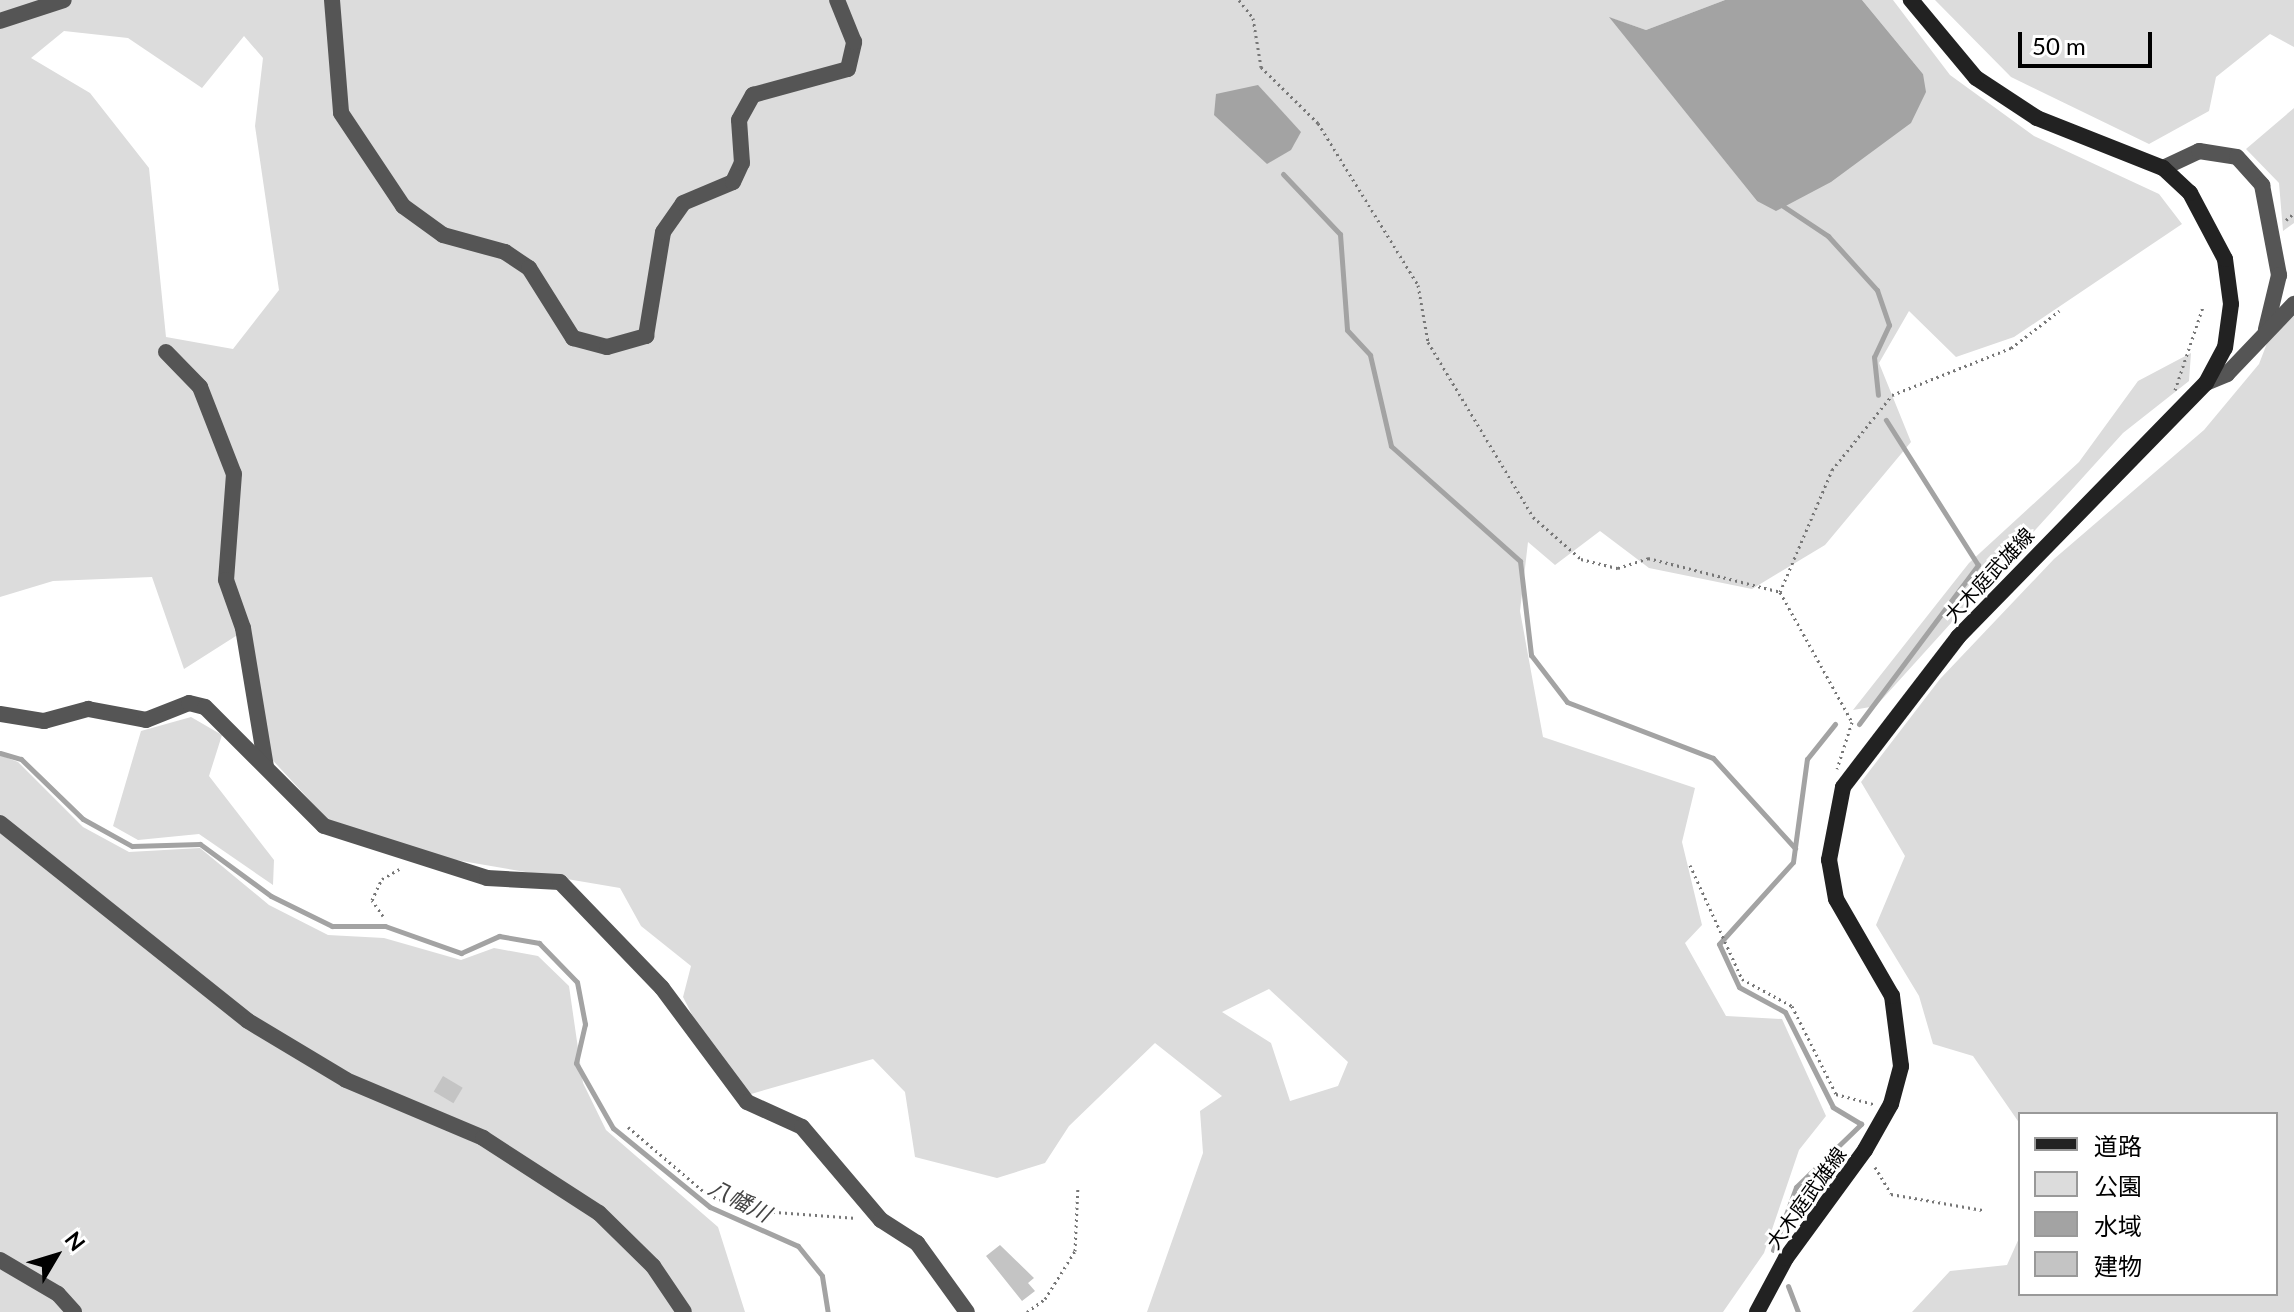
<!DOCTYPE html>
<meta charset="utf-8">
<style>
body{margin:0}
#map{position:relative;width:2294px;height:1312px;overflow:hidden;background:#fff;font-family:Lato,"Noto Sans JP",sans-serif}
div>[style]{position:absolute}
.green>*{inset:0;background:#dcdcdc}
.water>*{inset:0;background:#a3a3a3}
.stream>*{height:5px;margin:-2.5px;padding:0 2.5px;transform-origin:2.5px;border-radius:2.5px;background:#a3a3a3}
.building>*{inset:0;background:#c4c4c4;transform-origin:0 0}
.path>*{height:3px;margin-top:-1.5px;transform-origin:0;background:repeating-linear-gradient(90deg,#777 0 2px,transparent 0 6px)}
.minor>*{height:16px;margin:-8px;padding:0 8px;transform-origin:8px;border-radius:8px;background:#555}
.tertiary>*{height:16px;margin:-8px;padding:0 8px;transform-origin:8px;border-radius:8px;background:#555}
.secondary>*{height:16px;margin:-8px;padding:0 8px;transform-origin:8px;border-radius:8px;background:#222}
span{translate:-50% -50%;white-space:nowrap;text-align:center;line-height:1.15;-webkit-text-stroke:6px #fff;paint-order:stroke}
.street-label{font-size:20px;color:#000}
.water-label{font-size:22px;color:#444;font-style:italic}
.legend{position:absolute;left:2018px;top:1112px;width:260px;height:184px;box-sizing:border-box;background:#fff;border:2px solid #999;margin:0;padding:10px 14px;list-style:none;font-size:24px;color:#000}
.legend li{display:flex;align-items:center;gap:16px;height:40px}
.legend b{width:40px;border:2px solid #999}
.north{position:absolute;left:16px;top:1216px;width:80px;height:80px;-webkit-text-stroke:6px #fff;paint-order:stroke;rotate:52deg;font-size:22px;font-weight:700;line-height:32px;text-align:center;color:#000}
.north::after{content:'';display:block;margin:auto;width:28px;height:36px;background:#000;clip-path:polygon(50% 0,100% 100%,50% 72%,0 100%)}
.scale{position:absolute;left:2018px;top:32px;width:134px;height:36px;box-sizing:border-box;border:4px solid #000;border-top:0;padding-left:10px;font-size:24px;line-height:28px;white-space:nowrap;color:#000;-webkit-text-stroke:6px #fff;paint-order:stroke}
</style>
<div id="map">
<div class="green">
<div style="clip-path:polygon(evenodd,0 0,1725px 0,1646px 30px,1611px 18px,1757px 201px,1923px 74px,1862px 0,1893px 0,1950px 75px,2034px 136px,2159px 194px,2182px 224px,2014px 337px,1956px 357px,1909px 311px,1879px 363px,1911px 442px,1825px 545px,1752px 589px,1649px 568px,1600px 531px,1555px 565px,1528px 542px,1520px 611px,1543px 737px,1695px 788px,1682px 842px,1702px 925px,1685px 943px,1726px 1016px,1782px 1019px,1826px 1116px,1799px 1150px,1764px 1253px,1723px 1312px,1147px 1312px,1203px 1153px,1200px 1111px,1222px 1096px,1155px 1043px,1069px 1126px,1045px 1163px,997px 1178px,915px 1157px,905px 1092px,873px 1059px,751px 1094px,706px 1042px,683px 997px,691px 966px,641px 926px,620px 888px,409px 852px,328px 820px,266px 753px,250px 627px,184px 669px,152px 577px,53px 581px,0 597px,0 0,64px 31px,128px 38px,202px 88px,244px 36px,263px 58px,255px 126px,279px 290px,233px 349px,166px 337px,149px 168px,90px 93px,31px 58px,64px 31px,0 0,1269px 989px,1348px 1062px,1338px 1086px,1290px 1101px,1271px 1043px,1222px 1012px,1269px 989px)"></div>
<div style="clip-path:polygon(1935px 0,2294px 0,2294px 47px,2270px 34px,2216px 77px,2209px 111px,2149px 144px,2011px 77px)"></div>
<div style="clip-path:polygon(2294px 108px,2294px 223px,2283px 231px,2279px 183px,2246px 149px)"></div>
<div style="clip-path:polygon(2294px 316px,2294px 1312px,1912px 1312px,1950px 1271px,2007px 1265px,2020px 1236px,2020px 1294px,2276px 1294px,2276px 1114px,2020px 1114px,2020px 1124px,1973px 1056px,1933px 1044px,1919px 996px,1876px 925px,1905px 856px,1861px 782px,1940px 679px,2054px 559px,2204px 430px,2259px 364px,2269px 338px)"></div>
<div style="clip-path:polygon(2191px 353px,2189px 381px,2123px 433px,1876px 706px,1853px 710px,1969px 563px,2079px 462px,2138px 381px)"></div>
<div style="clip-path:polygon(191px 717px,222px 735px,209px 776px,274px 860px,273px 885px,199px 834px,138px 840px,113px 826px,141px 731px)"></div>
<div style="clip-path:polygon(0 755px,18px 762px,83px 827px,129px 852px,200px 848px,269px 905px,328px 935px,384px 938px,461px 960px,494px 948px,538px 956px,569px 986px,583px 1083px,606px 1130px,718px 1227px,745px 1312px,0 1312px)"></div>
</div>
<div class="water">
<div style="clip-path:polygon(1725px 0,1862px 0,1923px 74px,1926px 92px,1911px 123px,1831px 182px,1776px 211px,1757px 201px,1609px 17px,1646px 30px)"></div>
<div style="clip-path:polygon(1258px 85px,1301px 132px,1291px 150px,1267px 164px,1214px 115px,1216px 94px)"></div>
</div>
<div class="stream">
<div style="left:1283px;top:174px;width:83px;rotate:46.5deg"></div>
<div style="left:1340px;top:234px;width:96px;rotate:85.8deg"></div>
<div style="left:1347px;top:330px;width:34px;rotate:47deg"></div>
<div style="left:1370px;top:355px;width:93px;rotate:77deg"></div>
<div style="left:1391px;top:446px;width:173px;rotate:41.7deg"></div>
<div style="left:1520px;top:561px;width:95px;rotate:83.3deg"></div>
<div style="left:1531px;top:655px;width:59px;rotate:52.5deg"></div>
<div style="left:1567px;top:702px;width:156px;rotate:21deg"></div>
<div style="left:1713px;top:758px;width:122px;rotate:47.7deg"></div>
<div style="left:1780px;top:204px;width:58px;rotate:33.7deg"></div>
<div style="left:1828px;top:236px;width:73px;rotate:47.8deg"></div>
<div style="left:1877px;top:290px;width:37px;rotate:71deg"></div>
<div style="left:1889px;top:325px;width:35px;rotate:115deg"></div>
<div style="left:1874px;top:357px;width:38px;rotate:84deg"></div>
<div style="left:1859px;top:724px;width:199px;rotate:-53.2deg"></div>
<div style="left:1978px;top:565px;width:172px;rotate:-122.4deg"></div>
<div style="left:0;top:753px;width:22px;rotate:16deg"></div>
<div style="left:21px;top:759px;width:86px;rotate:44.1deg"></div>
<div style="left:83px;top:819px;width:56px;rotate:28.9deg"></div>
<div style="left:132px;top:846px;width:68px;rotate:-1.7deg"></div>
<div style="left:200px;top:844px;width:88px;rotate:36.2deg"></div>
<div style="left:271px;top:896px;width:68px;rotate:26.2deg"></div>
<div style="left:332px;top:926px;width:53px"></div>
<div style="left:385px;top:926px;width:81px;rotate:19.6deg"></div>
<div style="left:461px;top:953px;width:42px;rotate:-24.1deg"></div>
<div style="left:499px;top:936px;width:41px;rotate:9.9deg"></div>
<div style="left:539px;top:943px;width:54px;rotate:45.7deg"></div>
<div style="left:577px;top:982px;width:43px;rotate:79.2deg"></div>
<div style="left:585px;top:1024px;width:40px;rotate:103deg"></div>
<div style="left:576px;top:1063px;width:75px;rotate:60.4deg"></div>
<div style="left:613px;top:1128px;width:125px;rotate:39.2deg"></div>
<div style="left:710px;top:1207px;width:96px;rotate:23.9deg"></div>
<div style="left:798px;top:1246px;width:38px;rotate:51deg"></div>
<div style="left:822px;top:1276px;width:36px;rotate:81deg"></div>
<div style="left:1773px;top:1250px;width:67px;rotate:-69.9deg"></div>
<div style="left:1796px;top:1187px;width:91px;rotate:-44.1deg"></div>
<div style="left:1861px;top:1124px;width:33px;rotate:-149deg"></div>
<div style="left:1833px;top:1107px;width:106px;rotate:-116.8deg"></div>
<div style="left:1785px;top:1012px;width:52px;rotate:-151.5deg"></div>
<div style="left:1739px;top:987px;width:47px;rotate:-114.9deg"></div>
<div style="left:1719px;top:944px;width:110px;rotate:-47.9deg"></div>
<div style="left:1793px;top:862px;width:104px;rotate:-82.3deg"></div>
<div style="left:1807px;top:759px;width:45px;rotate:-51.3deg"></div>
<div style="left:1788px;top:1286px;width:28px;rotate:69deg"></div>
</div>
<div class="building">
<div style="left:443px;top:1076px;width:23px;height:18px;rotate:31deg"></div>
<div style="clip-path:polygon(1000px 1245px,1034px 1278px,1028px 1283px,1035px 1291px,1022px 1301px,986px 1256px)"></div>
</div>
<div class="path">
<div style="left:1239px;top:0;width:23px;rotate:52deg"></div>
<div style="left:1253px;top:18px;width:50px;rotate:80.7deg"></div>
<div style="left:1261px;top:67px;width:80px;rotate:44.5deg"></div>
<div style="left:1318px;top:123px;width:190px;rotate:58.3deg"></div>
<div style="left:1418px;top:285px;width:58px;rotate:80deg"></div>
<div style="left:1428px;top:342px;width:204px;rotate:59deg"></div>
<div style="left:1533px;top:517px;width:64px;rotate:41.2deg"></div>
<div style="left:1581px;top:559px;width:38px;rotate:14deg"></div>
<div style="left:1618px;top:568px;width:32px;rotate:-18deg"></div>
<div style="left:1648px;top:558px;width:136px;rotate:14.4deg"></div>
<div style="left:1780px;top:592px;width:149px;rotate:61deg"></div>
<div style="left:1852px;top:722px;width:49px;rotate:107.7deg"></div>
<div style="left:2286px;top:220px;width:11px;rotate:-41deg"></div>
<div style="left:2175px;top:390px;width:88px;rotate:-71.4deg"></div>
<div style="left:1780px;top:592px;width:133px;rotate:-66.9deg"></div>
<div style="left:1832px;top:470px;width:96px;rotate:-51.3deg"></div>
<div style="left:1892px;top:395px;width:128px;rotate:-21.6deg"></div>
<div style="left:2011px;top:348px;width:61px;rotate:-37.6deg"></div>
<div style="left:1690px;top:865px;width:125px;rotate:65.5deg"></div>
<div style="left:1742px;top:979px;width:57px;rotate:28.4deg"></div>
<div style="left:1792px;top:1006px;width:98px;rotate:63.4deg"></div>
<div style="left:1836px;top:1094px;width:39px;rotate:15deg"></div>
<div style="left:383px;top:916px;width:19px;rotate:-125deg"></div>
<div style="left:372px;top:900px;width:23px;rotate:-65deg"></div>
<div style="left:382px;top:879px;width:20px;rotate:-30deg"></div>
<div style="left:628px;top:1127px;width:105px;rotate:40.4deg"></div>
<div style="left:708px;top:1195px;width:44px;rotate:20.1deg"></div>
<div style="left:749px;top:1210px;width:108px;rotate:4.2deg"></div>
<div style="left:1875px;top:1167px;width:31px;rotate:59deg"></div>
<div style="left:1891px;top:1194px;width:93px;rotate:9.9deg"></div>
<div style="left:1027px;top:1312px;width:22px;rotate:-36deg"></div>
<div style="left:1045px;top:1299px;width:57px;rotate:-58deg"></div>
<div style="left:1075px;top:1251px;width:65px;rotate:-87.4deg"></div>
</div>
<div class="minor">
<div style="left:332px;top:0;width:113px;rotate:85.4deg"></div>
<div style="left:341px;top:113px;width:112px;rotate:56.3deg"></div>
<div style="left:403px;top:206px;width:49px;rotate:35.9deg"></div>
<div style="left:443px;top:235px;width:64px;rotate:15.3deg"></div>
<div style="left:505px;top:252px;width:29px;rotate:34deg"></div>
<div style="left:529px;top:268px;width:83px;rotate:57.8deg"></div>
<div style="left:573px;top:338px;width:35px;rotate:15deg"></div>
<div style="left:607px;top:347px;width:41px;rotate:-15.8deg"></div>
<div style="left:646px;top:336px;width:105px;rotate:-80.7deg"></div>
<div style="left:663px;top:232px;width:35px;rotate:-55deg"></div>
<div style="left:683px;top:203px;width:54px;rotate:-22.8deg"></div>
<div style="left:733px;top:182px;width:21px;rotate:-65deg"></div>
<div style="left:742px;top:163px;width:43px;rotate:-94deg"></div>
<div style="left:739px;top:120px;width:29px;rotate:-61deg"></div>
<div style="left:753px;top:95px;width:98px;rotate:-15.3deg"></div>
<div style="left:848px;top:69px;width:28px;rotate:-77deg"></div>
<div style="left:854px;top:42px;width:45px;rotate:-112deg"></div>
<div style="left:0;top:21px;width:67px;rotate:-18.2deg"></div>
<div style="left:2163px;top:168px;width:40px;rotate:-25deg"></div>
<div style="left:2199px;top:151px;width:38px;rotate:9deg"></div>
<div style="left:2237px;top:157px;width:38px;rotate:48deg"></div>
<div style="left:2262px;top:185px;width:92px;rotate:79.3deg"></div>
<div style="left:2279px;top:275px;width:56px;rotate:103.5deg"></div>
<div style="left:166px;top:352px;width:49px;rotate:45.8deg"></div>
<div style="left:200px;top:387px;width:93px;rotate:68.7deg"></div>
<div style="left:234px;top:474px;width:106px;rotate:94.3deg"></div>
<div style="left:226px;top:580px;width:51px;rotate:70.5deg"></div>
<div style="left:243px;top:628px;width:141px;rotate:80.6deg"></div>
<div style="left:2206px;top:383px;width:23px;rotate:-23deg"></div>
<div style="left:2227px;top:374px;width:97px;rotate:-46.3deg"></div>
<div style="left:0;top:714px;width:45px;rotate:9deg"></div>
<div style="left:44px;top:721px;width:46px;rotate:-15.3deg"></div>
<div style="left:88px;top:709px;width:59px;rotate:10.7deg"></div>
<div style="left:146px;top:720px;width:46px;rotate:-21.6deg"></div>
<div style="left:189px;top:703px;width:16px;rotate:14deg"></div>
<div style="left:205px;top:707px;width:168px;rotate:45deg"></div>
<div style="left:324px;top:826px;width:171px;rotate:17.7deg"></div>
<div style="left:487px;top:878px;width:73px;rotate:3.1deg"></div>
<div style="left:560px;top:882px;width:147px;rotate:46.1deg"></div>
<div style="left:662px;top:988px;width:142px;rotate:53.3deg"></div>
<div style="left:747px;top:1102px;width:60px;rotate:24.4deg"></div>
<div style="left:802px;top:1127px;width:122px;rotate:49.7deg"></div>
<div style="left:881px;top:1220px;width:43px;rotate:32.6deg"></div>
<div style="left:917px;top:1243px;width:85px;rotate:54.1deg"></div>
<div style="left:0;top:1260px;width:67px;rotate:30.4deg"></div>
<div style="left:58px;top:1294px;width:24px;rotate:48deg"></div>
</div>
<div class="tertiary">
<div style="left:0;top:823px;width:317px;rotate:38.6deg"></div>
<div style="left:248px;top:1021px;width:114px;rotate:31deg"></div>
<div style="left:346px;top:1080px;width:149px;rotate:22.9deg"></div>
<div style="left:483px;top:1138px;width:138px;rotate:32.9deg"></div>
<div style="left:599px;top:1213px;width:76px;rotate:44.5deg"></div>
<div style="left:653px;top:1266px;width:55px;rotate:56deg"></div>
</div>
<div class="secondary">
<div style="left:1757px;top:1312px;width:61px;rotate:-61.8deg"></div>
<div style="left:1786px;top:1258px;width:134px;rotate:-53.8deg"></div>
<div style="left:1865px;top:1150px;width:53px;rotate:-60.5deg"></div>
<div style="left:1891px;top:1104px;width:39px;rotate:-75deg"></div>
<div style="left:1901px;top:1066px;width:71px;rotate:-97.3deg"></div>
<div style="left:1892px;top:996px;width:112px;rotate:-120deg"></div>
<div style="left:1836px;top:899px;width:40px;rotate:-100deg"></div>
<div style="left:1829px;top:860px;width:74px;rotate:-79.1deg"></div>
<div style="left:1843px;top:787px;width:189px;rotate:-52.5deg"></div>
<div style="left:1958px;top:637px;width:355px;rotate:-45.7deg"></div>
<div style="left:2206px;top:383px;width:40px;rotate:-62deg"></div>
<div style="left:2225px;top:348px;width:44px;rotate:-82.2deg"></div>
<div style="left:2231px;top:304px;width:45px;rotate:-97.6deg"></div>
<div style="left:2225px;top:259px;width:75px;rotate:-117.9deg"></div>
<div style="left:2190px;top:193px;width:37px;rotate:-137deg"></div>
<div style="left:2163px;top:168px;width:136px;rotate:-158.4deg"></div>
<div style="left:2037px;top:118px;width:73px;rotate:-146.7deg"></div>
<div style="left:1976px;top:78px;width:102px;rotate:-129.8deg"></div>
</div>
<div class="street-label">
<span style="left:1989px;top:575px;rotate:-47deg">大木庭武雄線</span>
<span style="left:1806px;top:1198px;rotate:-54deg">大木庭武雄線</span>
</div>
<div class="water-label">
<span style="left:740px;top:1200px;rotate:27deg">八幡川</span>
</div>
<ul class="legend">
<li><b style="height:10px;background:#222"></b>道路</li>
<li><b style="height:22px;background:#dcdcdc"></b>公園</li>
<li><b style="height:22px;background:#a3a3a3"></b>水域</li>
<li><b style="height:22px;background:#c4c4c4"></b>建物</li>
</ul>
<div class="north">N</div>
<div class="scale">50 m</div>
</div>
